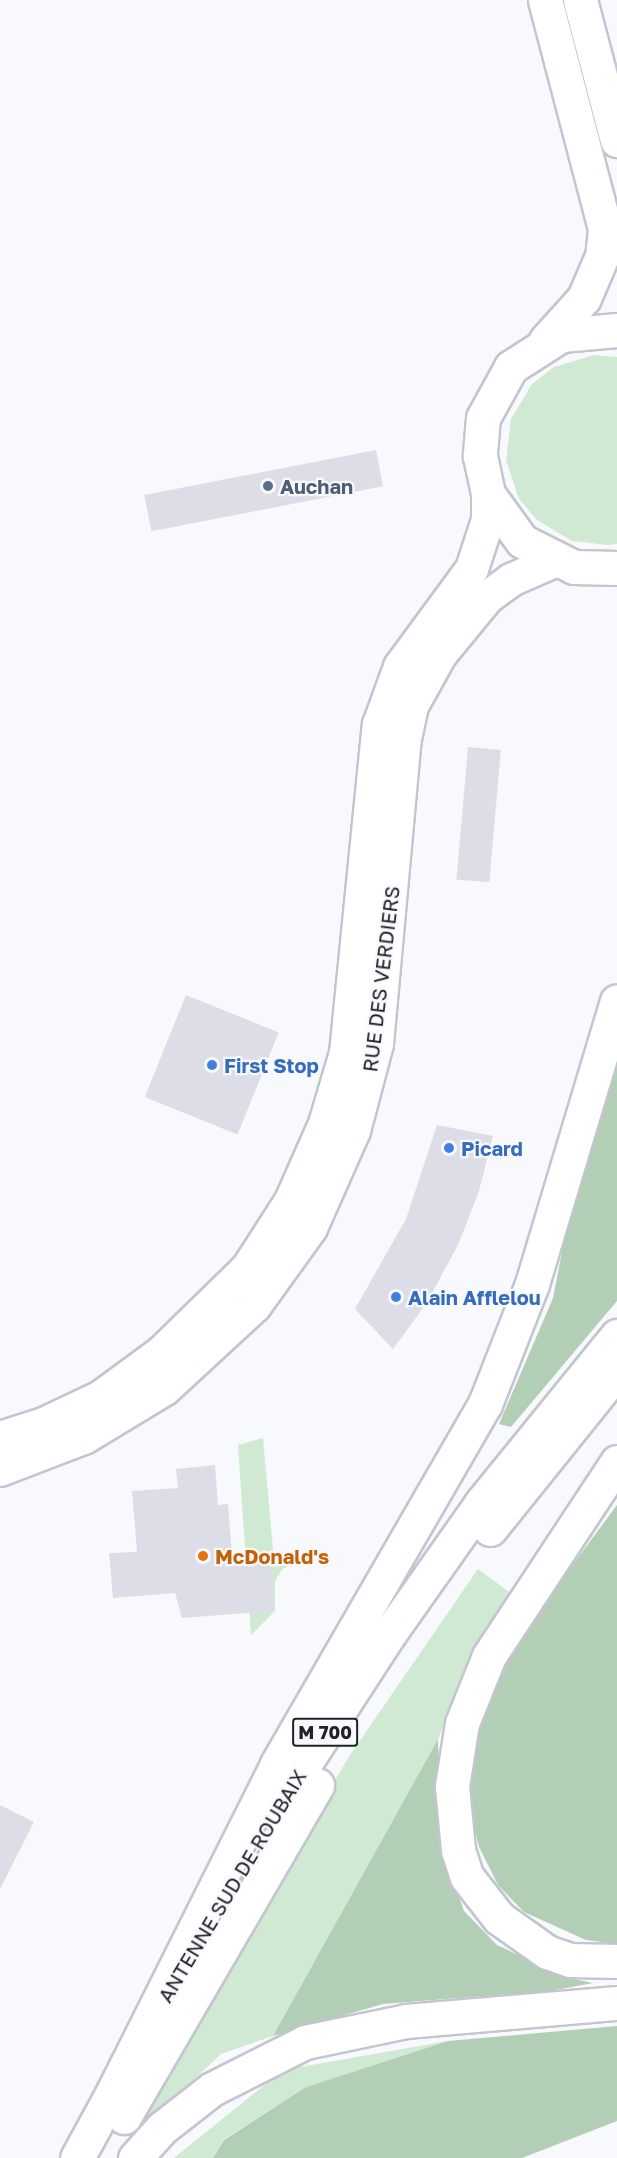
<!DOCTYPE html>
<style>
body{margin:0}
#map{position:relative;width:617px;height:2158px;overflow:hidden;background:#f8f9fd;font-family:"Golos Text",sans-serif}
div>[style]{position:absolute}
.green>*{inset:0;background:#d0e9d3}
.forest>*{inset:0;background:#b2ceb5}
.building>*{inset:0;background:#dddde8;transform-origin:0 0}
.roads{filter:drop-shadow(2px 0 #c3c5d0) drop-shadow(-2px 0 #c3c5d0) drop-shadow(0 2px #c3c5d0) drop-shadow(0 -2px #c3c5d0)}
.street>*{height:32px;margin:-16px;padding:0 16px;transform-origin:16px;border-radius:16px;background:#fff}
.secondary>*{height:33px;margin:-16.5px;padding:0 16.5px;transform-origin:16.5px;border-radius:16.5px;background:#fff}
.highway>*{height:33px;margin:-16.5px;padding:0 16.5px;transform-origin:16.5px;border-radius:16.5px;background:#fff}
.dots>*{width:16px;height:16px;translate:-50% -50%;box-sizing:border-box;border:3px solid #f8f9fd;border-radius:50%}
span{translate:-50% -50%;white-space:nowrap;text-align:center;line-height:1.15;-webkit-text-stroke:4.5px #f8f9fd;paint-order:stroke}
.shield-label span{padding:2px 4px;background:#f8f9fd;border:2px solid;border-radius:4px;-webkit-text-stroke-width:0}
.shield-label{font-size:18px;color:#212226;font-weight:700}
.service-label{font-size:20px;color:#4e5e75;font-weight:700}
.left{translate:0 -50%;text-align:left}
.street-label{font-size:20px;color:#212226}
.shop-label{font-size:20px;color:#366cbe;font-weight:700}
.food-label{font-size:20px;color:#c56008;font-weight:700}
</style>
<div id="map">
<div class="green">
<div style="clip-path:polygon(594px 355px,617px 357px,617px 544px,608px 545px,572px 541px,537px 520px,519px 499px,506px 460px,511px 419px,532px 384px,554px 367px)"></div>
<div style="clip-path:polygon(263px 1438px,274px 1560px,294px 1558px,295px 1563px,282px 1569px,275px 1582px,275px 1611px,251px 1635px,238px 1445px)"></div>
<div style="clip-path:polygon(478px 1569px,509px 1592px,480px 1639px,438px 1739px,273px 2036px,221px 2054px,152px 2119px,140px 2111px,233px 1950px,350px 1755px)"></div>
<div style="clip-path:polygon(448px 2041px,306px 2087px,224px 2139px,213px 2158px,174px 2158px,283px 2070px)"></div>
</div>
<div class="forest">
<div style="clip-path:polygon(617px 1051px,617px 1301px,511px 1427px,499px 1424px,553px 1298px,567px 1226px)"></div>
<div style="clip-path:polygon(617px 1505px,617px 1944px,586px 1940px,524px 1912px,498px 1885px,479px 1847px,468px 1804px,477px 1732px,495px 1682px,522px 1633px)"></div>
<div style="clip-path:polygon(438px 1739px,441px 1846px,464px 1911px,497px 1945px,565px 1977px,593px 1983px,550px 1991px,383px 2004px,273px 2036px)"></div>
<div style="clip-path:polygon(617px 2026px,617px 2121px,522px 2158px,213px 2158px,224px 2140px,306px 2087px,448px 2041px)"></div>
</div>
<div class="building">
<div style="left:376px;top:450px;width:37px;height:236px;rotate:79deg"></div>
<div style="left:468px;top:747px;width:33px;height:133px;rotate:5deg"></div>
<div style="left:186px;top:995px;width:100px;height:110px;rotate:22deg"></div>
<div style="clip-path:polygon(437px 1125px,493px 1136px,479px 1191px,458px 1245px,426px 1304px,393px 1349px,355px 1309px,406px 1219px)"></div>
<div style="clip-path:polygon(215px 1465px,218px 1505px,228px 1504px,232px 1556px,271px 1555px,274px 1611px,182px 1618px,175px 1593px,113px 1598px,109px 1553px,137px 1552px,132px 1491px,178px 1488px,176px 1469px)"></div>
<div style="clip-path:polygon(0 1805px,34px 1822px,0 1889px)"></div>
</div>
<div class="roads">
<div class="street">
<div style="left:0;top:1438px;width:46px;rotate:-17.7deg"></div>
<div style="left:44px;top:1424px;width:63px;rotate:-25.3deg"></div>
<div style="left:101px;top:1397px;width:74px;rotate:-36.3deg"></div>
<div style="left:161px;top:1353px;width:122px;rotate:-44.3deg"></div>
<div style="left:248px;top:1268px;width:80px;rotate:-57.3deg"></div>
<div style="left:291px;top:1201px;width:84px;rotate:-66.2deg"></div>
<div style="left:325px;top:1124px;width:74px;rotate:-73.5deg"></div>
<div style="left:346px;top:1053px;width:330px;rotate:-84.3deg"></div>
<div style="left:379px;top:725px;width:62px;rotate:-70.1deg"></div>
<div style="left:400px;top:667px;width:122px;rotate:-53.7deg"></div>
<div style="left:472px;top:569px;width:52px;rotate:-71.9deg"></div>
<div style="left:488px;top:520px;width:26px;rotate:-90deg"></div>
<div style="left:0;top:1470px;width:90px;rotate:-20.9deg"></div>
<div style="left:84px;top:1438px;width:95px;rotate:-31.2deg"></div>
<div style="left:165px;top:1389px;width:122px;rotate:-42.7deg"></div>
<div style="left:255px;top:1306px;width:96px;rotate:-54.3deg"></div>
<div style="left:311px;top:1228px;width:106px;rotate:-66.1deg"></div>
<div style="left:354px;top:1131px;width:90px;rotate:-75.2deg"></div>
<div style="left:377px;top:1044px;width:306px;rotate:-84.8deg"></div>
<div style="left:405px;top:739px;width:34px;rotate:-78deg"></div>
<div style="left:412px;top:706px;width:60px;rotate:-60.9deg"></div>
<div style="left:441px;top:654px;width:74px;rotate:-50.5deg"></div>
<div style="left:488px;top:597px;width:29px;rotate:-36deg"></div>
<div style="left:511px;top:580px;width:48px;rotate:-23.4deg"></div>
</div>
<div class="secondary">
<div style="left:545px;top:0;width:237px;rotate:75.3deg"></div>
<div style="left:605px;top:229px;width:27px;rotate:96deg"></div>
<div style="left:602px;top:256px;width:46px;rotate:113.2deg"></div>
<div style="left:584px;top:298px;width:57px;rotate:132.1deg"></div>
<div style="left:580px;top:0;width:145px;rotate:75.2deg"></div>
<div style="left:617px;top:330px;width:56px;rotate:174.9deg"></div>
<div style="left:561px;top:335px;width:59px;rotate:147.4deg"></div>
<div style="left:511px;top:367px;width:58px;rotate:118.8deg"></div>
<div style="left:483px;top:418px;width:38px;rotate:95deg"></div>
<div style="left:480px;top:456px;width:39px;rotate:78deg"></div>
<div style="left:488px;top:494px;width:58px;rotate:54.1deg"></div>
<div style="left:522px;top:541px;width:58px;rotate:26.6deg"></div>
<div style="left:574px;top:567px;width:43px;rotate:1.3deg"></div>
</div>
<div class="highway">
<div style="left:617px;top:1462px;width:232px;rotate:123.4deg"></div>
<div style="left:489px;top:1656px;width:72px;rotate:111.9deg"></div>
<div style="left:462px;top:1723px;width:64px;rotate:99deg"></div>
<div style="left:452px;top:1786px;width:64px;rotate:84.6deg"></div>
<div style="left:458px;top:1850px;width:28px;rotate:72deg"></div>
<div style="left:467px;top:1877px;width:52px;rotate:52deg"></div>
<div style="left:499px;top:1918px;width:59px;rotate:35.3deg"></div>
<div style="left:547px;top:1952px;width:24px;rotate:19deg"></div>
<div style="left:570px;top:1960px;width:47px;rotate:1.2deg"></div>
<div style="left:490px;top:1529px;width:195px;rotate:-51.2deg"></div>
<div style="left:274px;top:1811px;width:211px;rotate:-57deg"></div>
<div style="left:389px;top:1634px;width:161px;rotate:-54.8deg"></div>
<div style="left:482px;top:1502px;width:214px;rotate:-50.9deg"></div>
<div style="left:112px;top:2094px;width:369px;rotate:-63.4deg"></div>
<div style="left:277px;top:1764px;width:416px;rotate:-60deg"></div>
<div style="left:485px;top:1404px;width:129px;rotate:-68.6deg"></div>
<div style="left:532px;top:1284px;width:295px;rotate:-73.3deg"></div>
<div style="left:124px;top:2117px;width:384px;rotate:-59.8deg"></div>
<div style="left:77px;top:2158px;width:96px;rotate:-61.3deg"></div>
<div style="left:135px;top:2158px;width:40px;rotate:-48deg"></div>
<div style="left:162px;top:2128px;width:63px;rotate:-38deg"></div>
<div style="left:212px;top:2089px;width:104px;rotate:-26.8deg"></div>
<div style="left:305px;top:2042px;width:103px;rotate:-11.7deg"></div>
<div style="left:406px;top:2021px;width:212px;rotate:-4.9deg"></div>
</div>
</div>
<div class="dots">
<div style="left:268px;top:486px;background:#5c6f8a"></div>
<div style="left:212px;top:1065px;background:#3f7fe0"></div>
<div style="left:449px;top:1148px;background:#3f7fe0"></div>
<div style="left:396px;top:1297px;background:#3f7fe0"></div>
<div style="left:203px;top:1556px;background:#e8710a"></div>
</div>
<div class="shield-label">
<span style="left:325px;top:1732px">M 700</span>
</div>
<div class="service-label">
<span class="left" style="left:280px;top:486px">Auchan</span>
</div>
<div class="street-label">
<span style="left:381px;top:979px;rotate:-83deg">RUE DES VERDIERS</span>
<span style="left:232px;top:1886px;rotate:-59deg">ANTENNE SUD DE ROUBAIX</span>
</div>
<div class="shop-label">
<span class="left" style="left:224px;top:1065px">First Stop</span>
<span class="left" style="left:461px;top:1148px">Picard</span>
<span class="left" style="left:408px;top:1297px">Alain Afflelou</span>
</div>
<div class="food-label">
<span class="left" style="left:215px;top:1556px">McDonald's</span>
</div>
</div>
